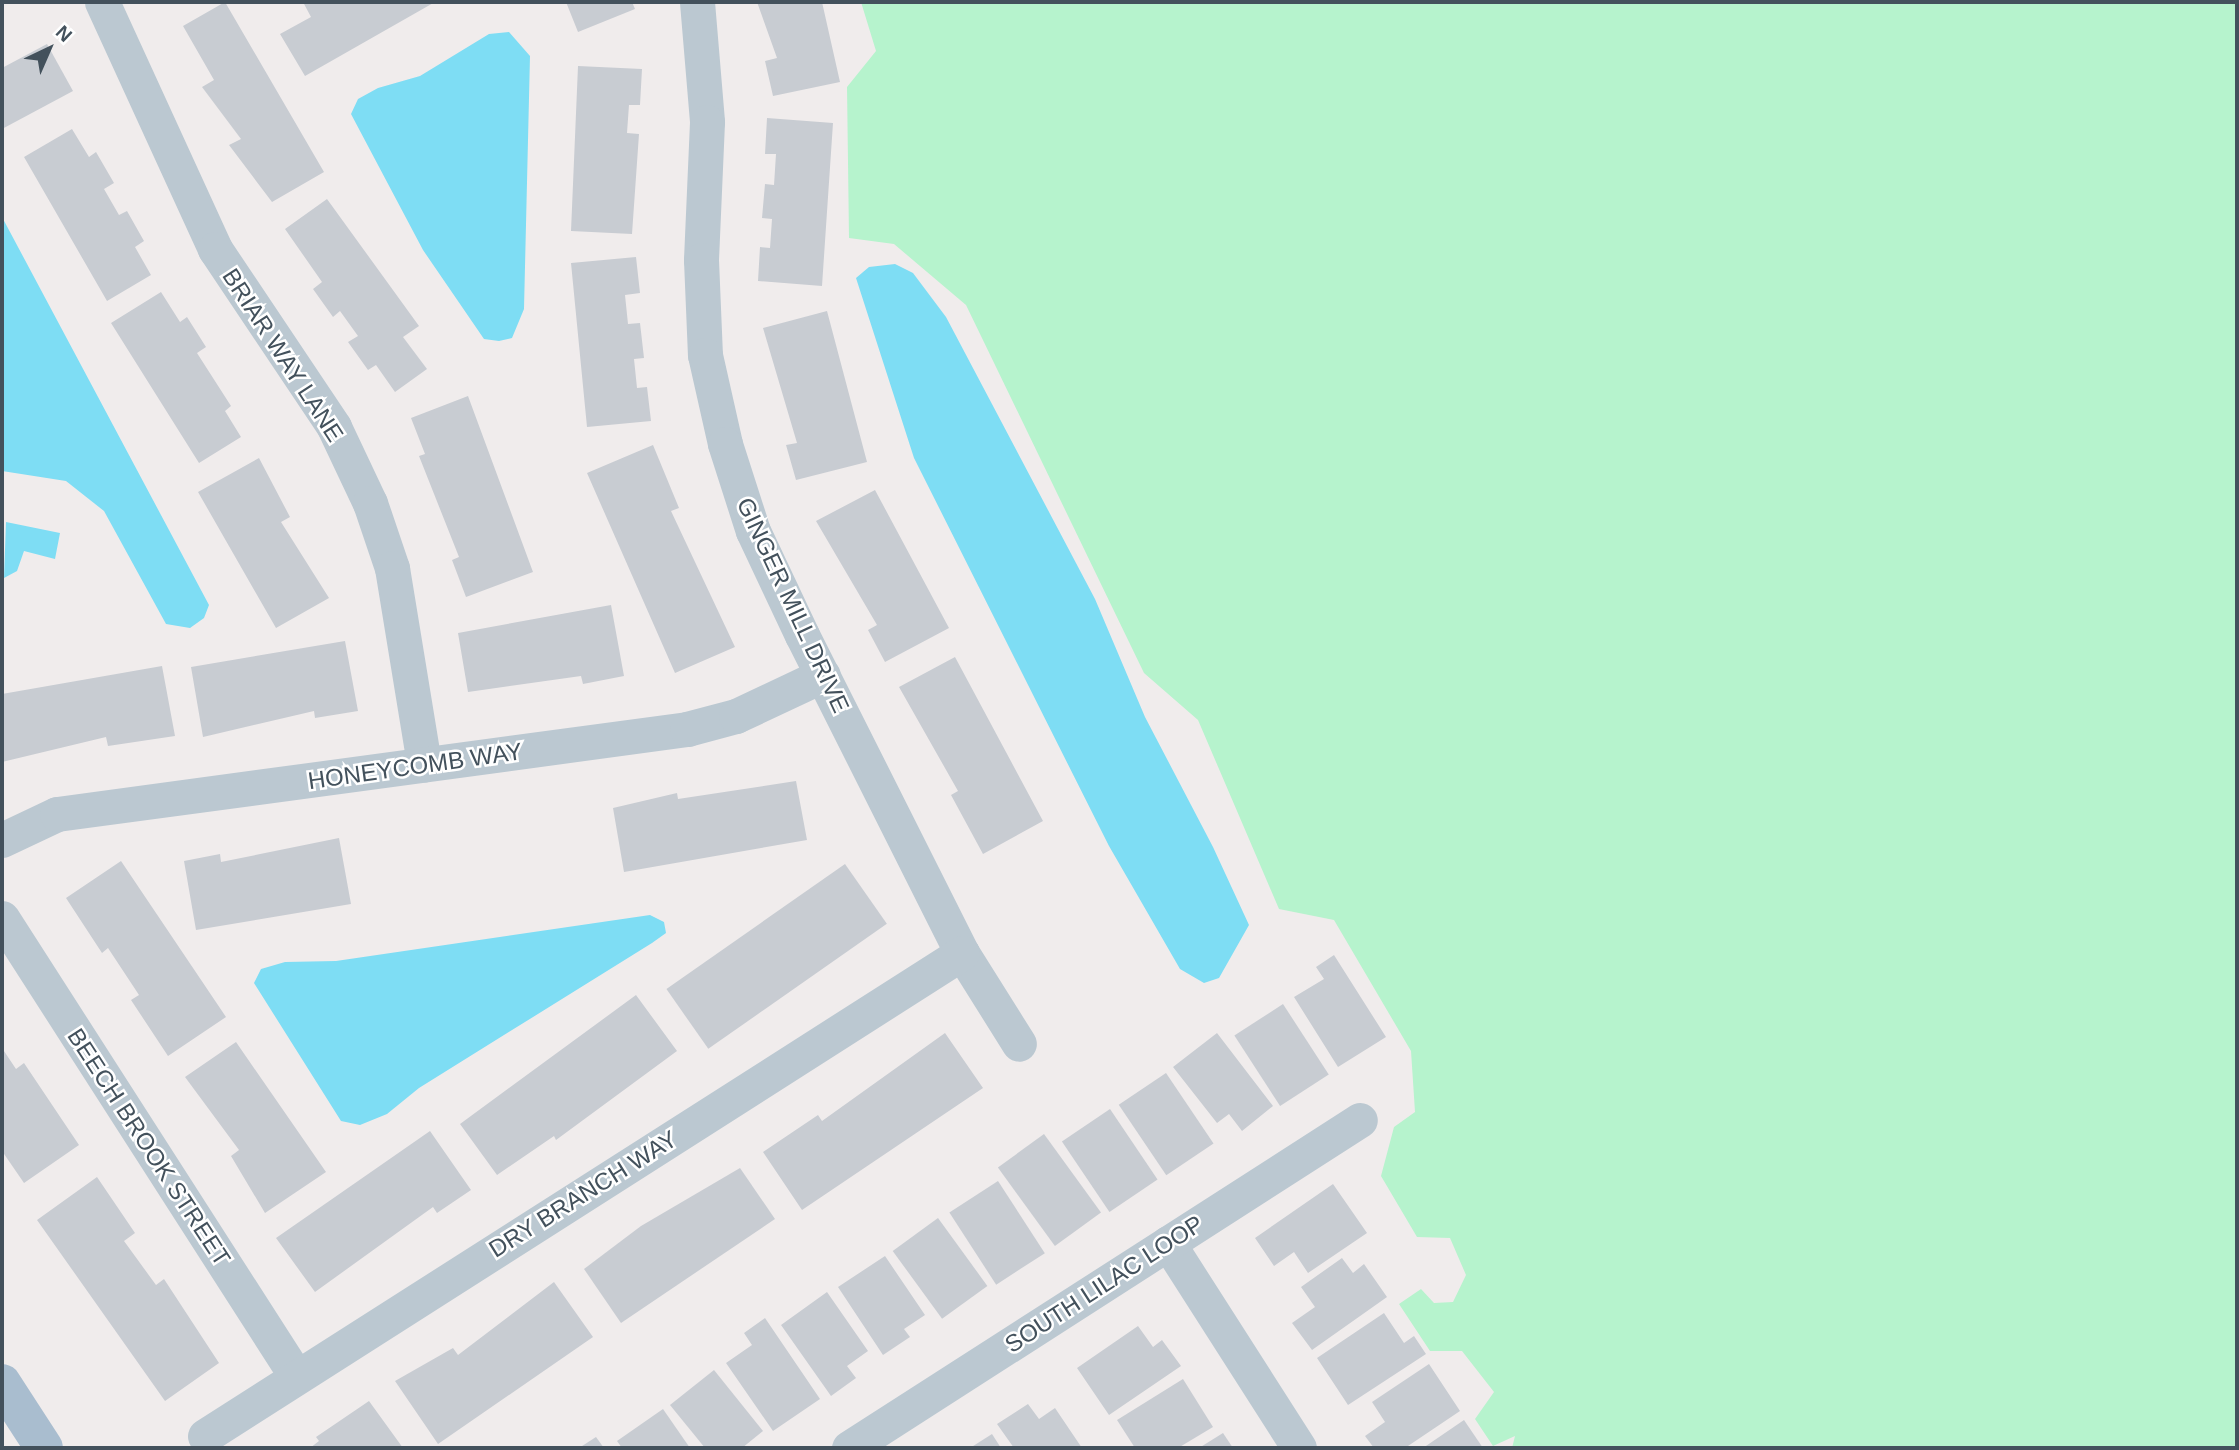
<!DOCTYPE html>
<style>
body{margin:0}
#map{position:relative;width:2239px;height:1450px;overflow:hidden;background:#f0ecec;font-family:Helvetica,sans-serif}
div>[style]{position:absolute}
.green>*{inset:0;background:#b6f3cd}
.water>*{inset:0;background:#7eddf4}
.building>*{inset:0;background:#c8ccd2;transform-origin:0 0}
.minor>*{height:35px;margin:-17.5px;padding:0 17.5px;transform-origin:17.5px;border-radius:17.5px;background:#bbc8d1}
.primary>*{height:38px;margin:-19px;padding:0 19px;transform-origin:19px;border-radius:19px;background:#a9bdcf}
span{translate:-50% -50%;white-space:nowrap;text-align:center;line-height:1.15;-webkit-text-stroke:5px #fff;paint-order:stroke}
.street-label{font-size:24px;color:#43515c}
.frame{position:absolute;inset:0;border:4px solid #43515c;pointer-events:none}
.north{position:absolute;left:14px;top:14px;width:70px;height:70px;-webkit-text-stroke:5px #fff;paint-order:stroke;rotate:44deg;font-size:19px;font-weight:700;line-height:28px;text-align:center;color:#43515c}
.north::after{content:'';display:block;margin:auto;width:24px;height:32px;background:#43515c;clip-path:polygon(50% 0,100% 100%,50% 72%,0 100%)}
</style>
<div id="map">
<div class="green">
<div style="clip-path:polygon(861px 2px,2237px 2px,2237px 1448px,1512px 1448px,1515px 1436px,1493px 1446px,1475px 1419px,1494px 1392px,1462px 1351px,1430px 1351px,1399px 1304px,1421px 1289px,1434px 1303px,1453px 1302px,1466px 1275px,1450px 1238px,1417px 1237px,1381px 1176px,1394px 1127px,1415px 1112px,1411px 1051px,1334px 920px,1279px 909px,1198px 720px,1144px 673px,966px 305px,894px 244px,849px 238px,847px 87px,876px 51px)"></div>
</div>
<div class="water">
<div style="clip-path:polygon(509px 32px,530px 56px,524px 309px,512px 338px,499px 341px,484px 339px,423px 250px,351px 114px,358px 99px,378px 88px,420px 76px,489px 34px)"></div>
<div style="clip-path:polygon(2px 217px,209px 605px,204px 618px,190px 628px,166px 624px,104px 511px,66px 481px,2px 471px)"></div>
<div style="clip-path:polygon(895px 264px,913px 273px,946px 317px,1095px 599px,1145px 717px,1213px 847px,1249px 925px,1219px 978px,1204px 983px,1180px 969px,1109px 846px,914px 458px,856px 278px,869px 267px)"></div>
<div style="clip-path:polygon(6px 522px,60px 533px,55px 559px,24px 551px,17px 571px,4px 578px)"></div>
<div style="clip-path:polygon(650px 915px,664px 922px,666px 933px,652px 943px,419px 1088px,387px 1114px,360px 1125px,341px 1121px,254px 983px,261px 969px,285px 962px,336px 961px)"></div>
</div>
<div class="building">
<div style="clip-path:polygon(225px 2px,324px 172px,272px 202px,229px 145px,241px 139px,202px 87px,214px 80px,183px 26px)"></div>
<div style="clip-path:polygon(303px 2px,435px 2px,305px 76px,280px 34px,311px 17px)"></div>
<div style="clip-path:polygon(566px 2px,632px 2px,635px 9px,578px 32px)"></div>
<div style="clip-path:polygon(757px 2px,822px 2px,840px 82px,773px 96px,765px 61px,777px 58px)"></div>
<div style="clip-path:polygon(47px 44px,73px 91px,2px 129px,2px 68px)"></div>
<div style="clip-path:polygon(578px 66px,642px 69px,640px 105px,629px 105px,627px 133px,639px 134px,632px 234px,571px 231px)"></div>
<div style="clip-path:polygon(767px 118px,833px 123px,822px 286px,758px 281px,760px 247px,770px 248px,772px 219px,762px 218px,765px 184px,774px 185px,776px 154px,765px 154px)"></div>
<div style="clip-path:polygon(72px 129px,89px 157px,96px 152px,114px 183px,104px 189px,119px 215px,127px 211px,144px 241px,135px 247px,151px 275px,107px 301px,24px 157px)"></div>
<div style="clip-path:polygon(327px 199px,419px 326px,403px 337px,427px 369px,395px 392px,376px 365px,368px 370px,348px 342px,358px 336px,340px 311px,333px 317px,313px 289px,322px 282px,285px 229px)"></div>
<div style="clip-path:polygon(636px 257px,640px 293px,625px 295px,628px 324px,640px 323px,644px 358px,634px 359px,637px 388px,647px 387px,651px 421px,587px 427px,571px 263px)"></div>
<div style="clip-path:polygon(161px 292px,180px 322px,187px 317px,206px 347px,197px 353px,231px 406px,225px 411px,241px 437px,199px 463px,111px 323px)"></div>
<div style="clip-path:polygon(827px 311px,867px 462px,796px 480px,786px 445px,797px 443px,763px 328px)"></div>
<div style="clip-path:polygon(468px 396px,533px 572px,466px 597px,452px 560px,459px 557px,419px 456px,425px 454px,411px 418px)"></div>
<div style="clip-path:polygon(653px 445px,679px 508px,671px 511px,735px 647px,675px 673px,587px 473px)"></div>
<div style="clip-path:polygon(259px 458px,290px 517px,281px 522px,329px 598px,276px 628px,198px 492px)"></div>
<div style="clip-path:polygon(875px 490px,949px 628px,885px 662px,868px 630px,877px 625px,816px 521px)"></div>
<div style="clip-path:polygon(611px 605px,624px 676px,583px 684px,581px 676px,468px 692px,458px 633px)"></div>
<div style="clip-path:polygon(345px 641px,358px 711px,315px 718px,314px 711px,203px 737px,191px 667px)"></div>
<div style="clip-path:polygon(955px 657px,1043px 821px,983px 854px,951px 795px,958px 791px,899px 687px)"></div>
<div style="clip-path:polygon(162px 666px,175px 736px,108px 746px,106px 737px,2px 762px,2px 694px)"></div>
<div style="clip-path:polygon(796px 781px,807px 840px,624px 872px,613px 808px,677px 793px,678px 799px)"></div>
<div style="clip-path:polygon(339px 838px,351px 904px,196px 930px,184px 861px,220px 854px,221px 862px)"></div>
<div style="clip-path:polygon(121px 861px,226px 1017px,168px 1056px,131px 1000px,139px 995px,108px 948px,102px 953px,66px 898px)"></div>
<div style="left:845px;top:864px;width:73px;height:218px;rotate:55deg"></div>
<div style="clip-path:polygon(1334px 955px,1386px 1037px,1338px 1067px,1294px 997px,1324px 979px,1316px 967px)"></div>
<div style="clip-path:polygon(636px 995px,677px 1051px,556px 1140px,554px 1136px,497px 1175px,460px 1124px)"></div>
<div style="left:1283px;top:1004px;width:84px;height:58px;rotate:57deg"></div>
<div style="clip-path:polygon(945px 1033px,983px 1088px,802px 1210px,763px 1152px,818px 1115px,822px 1121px)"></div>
<div style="clip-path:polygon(1217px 1033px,1273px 1106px,1242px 1131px,1229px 1114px,1217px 1123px,1173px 1067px)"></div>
<div style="clip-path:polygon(236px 1042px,326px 1172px,265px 1213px,231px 1156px,239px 1150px,185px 1077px)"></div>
<div style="clip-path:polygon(2px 1048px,16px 1069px,24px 1063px,79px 1145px,24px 1183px,2px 1151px)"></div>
<div style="left:1166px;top:1073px;width:85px;height:57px;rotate:56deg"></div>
<div style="left:1110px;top:1109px;width:85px;height:58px;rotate:56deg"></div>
<div style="clip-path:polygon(430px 1131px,471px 1190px,437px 1213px,433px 1207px,315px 1292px,276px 1238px)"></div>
<div style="left:1044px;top:1134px;width:97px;height:57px;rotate:54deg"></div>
<div style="clip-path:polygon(740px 1168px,775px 1219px,621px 1323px,584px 1269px,641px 1226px)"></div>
<div style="clip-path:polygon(97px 1177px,135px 1233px,124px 1241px,156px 1285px,164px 1279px,219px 1363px,165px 1401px,37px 1220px)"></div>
<div style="left:998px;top:1181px;width:86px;height:58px;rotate:57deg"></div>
<div style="clip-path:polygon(1333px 1184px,1367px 1233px,1308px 1273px,1294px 1252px,1274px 1266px,1255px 1238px)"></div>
<div style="left:938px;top:1218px;width:84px;height:56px;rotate:54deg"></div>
<div style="clip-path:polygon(885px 1256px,925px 1315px,904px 1329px,910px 1337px,883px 1355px,838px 1287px)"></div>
<div style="clip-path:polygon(1342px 1258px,1353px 1273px,1364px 1264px,1387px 1297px,1312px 1350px,1292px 1323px,1315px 1307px,1301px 1287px)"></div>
<div style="clip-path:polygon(554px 1282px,593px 1337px,438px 1444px,395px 1381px,453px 1348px,458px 1355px)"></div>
<div style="clip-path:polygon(827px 1292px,868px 1351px,847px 1366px,856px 1378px,831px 1396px,781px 1325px)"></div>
<div style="clip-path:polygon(1384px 1313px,1404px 1343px,1414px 1336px,1426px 1354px,1348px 1405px,1317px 1358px)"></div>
<div style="clip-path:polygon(765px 1318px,820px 1399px,773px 1431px,726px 1363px,752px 1345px,744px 1333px)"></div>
<div style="clip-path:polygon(1138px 1326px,1153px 1347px,1162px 1340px,1181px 1366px,1109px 1415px,1077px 1368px)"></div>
<div style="clip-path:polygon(1429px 1364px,1460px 1411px,1405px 1448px,1374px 1448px,1365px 1436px,1385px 1422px,1372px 1402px)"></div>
<div style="clip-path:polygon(714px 1370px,763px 1431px,742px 1448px,705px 1448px,670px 1405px)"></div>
<div style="clip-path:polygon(1183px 1379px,1213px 1427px,1178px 1448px,1135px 1448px,1117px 1420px)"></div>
<div style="clip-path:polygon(369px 1401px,403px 1448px,310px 1448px,319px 1441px,316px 1437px)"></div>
<div style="clip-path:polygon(1028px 1404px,1039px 1419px,1055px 1408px,1082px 1448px,1014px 1448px,997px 1424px)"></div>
<div style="clip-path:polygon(663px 1409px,690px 1448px,622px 1448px,617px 1441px)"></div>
<div style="clip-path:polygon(1464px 1420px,1483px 1448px,1423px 1448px)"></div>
<div style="clip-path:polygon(1223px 1433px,1233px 1448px,1199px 1448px)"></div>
<div style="clip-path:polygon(992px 1434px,1001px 1448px,970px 1448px)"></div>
<div style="clip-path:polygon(596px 1437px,604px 1448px,579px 1448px)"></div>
</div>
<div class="minor">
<div style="left:102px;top:2px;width:272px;rotate:65.4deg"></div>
<div style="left:215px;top:249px;width:214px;rotate:56.2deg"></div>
<div style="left:334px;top:427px;width:84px;rotate:64.7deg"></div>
<div style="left:370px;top:503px;width:69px;rotate:71.3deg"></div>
<div style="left:392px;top:568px;width:199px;rotate:80.7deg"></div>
<div style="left:697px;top:2px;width:120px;rotate:85.2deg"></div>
<div style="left:707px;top:122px;width:138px;rotate:92.5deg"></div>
<div style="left:701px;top:260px;width:95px;rotate:87.6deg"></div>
<div style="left:705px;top:355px;width:91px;rotate:77.3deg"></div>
<div style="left:725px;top:444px;width:91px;rotate:72.2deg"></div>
<div style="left:753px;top:531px;width:115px;rotate:64.8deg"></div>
<div style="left:802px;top:635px;width:356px;rotate:63.3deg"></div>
<div style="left:962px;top:953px;width:107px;rotate:57.9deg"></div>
<div style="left:2px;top:840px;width:61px;rotate:-25.3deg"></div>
<div style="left:57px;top:814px;width:636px;rotate:-7.68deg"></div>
<div style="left:687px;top:729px;width:51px;rotate:-14.9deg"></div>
<div style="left:736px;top:716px;width:96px;rotate:-25.2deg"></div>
<div style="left:2px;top:918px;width:544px;rotate:57.3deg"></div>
<div style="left:1168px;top:1243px;width:243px;rotate:57.4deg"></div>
<div style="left:205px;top:1436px;width:898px;rotate:-32.54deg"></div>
<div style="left:849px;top:1448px;width:607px;rotate:-32.7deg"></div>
</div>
<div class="primary">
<div style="left:2px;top:1383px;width:77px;rotate:57.1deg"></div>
</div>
<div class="street-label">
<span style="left:283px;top:355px;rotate:57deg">BRIAR WAY LANE</span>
<span style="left:793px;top:605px;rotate:65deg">GINGER MILL DRIVE</span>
<span style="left:415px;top:766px;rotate:-8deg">HONEYCOMB WAY</span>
<span style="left:149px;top:1147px;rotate:57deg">BEECH BROOK STREET</span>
<span style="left:583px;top:1194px;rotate:-32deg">DRY BRANCH WAY</span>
<span style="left:1104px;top:1284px;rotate:-33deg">SOUTH LILAC LOOP</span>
</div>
<div class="frame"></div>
<div class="north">N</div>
</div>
